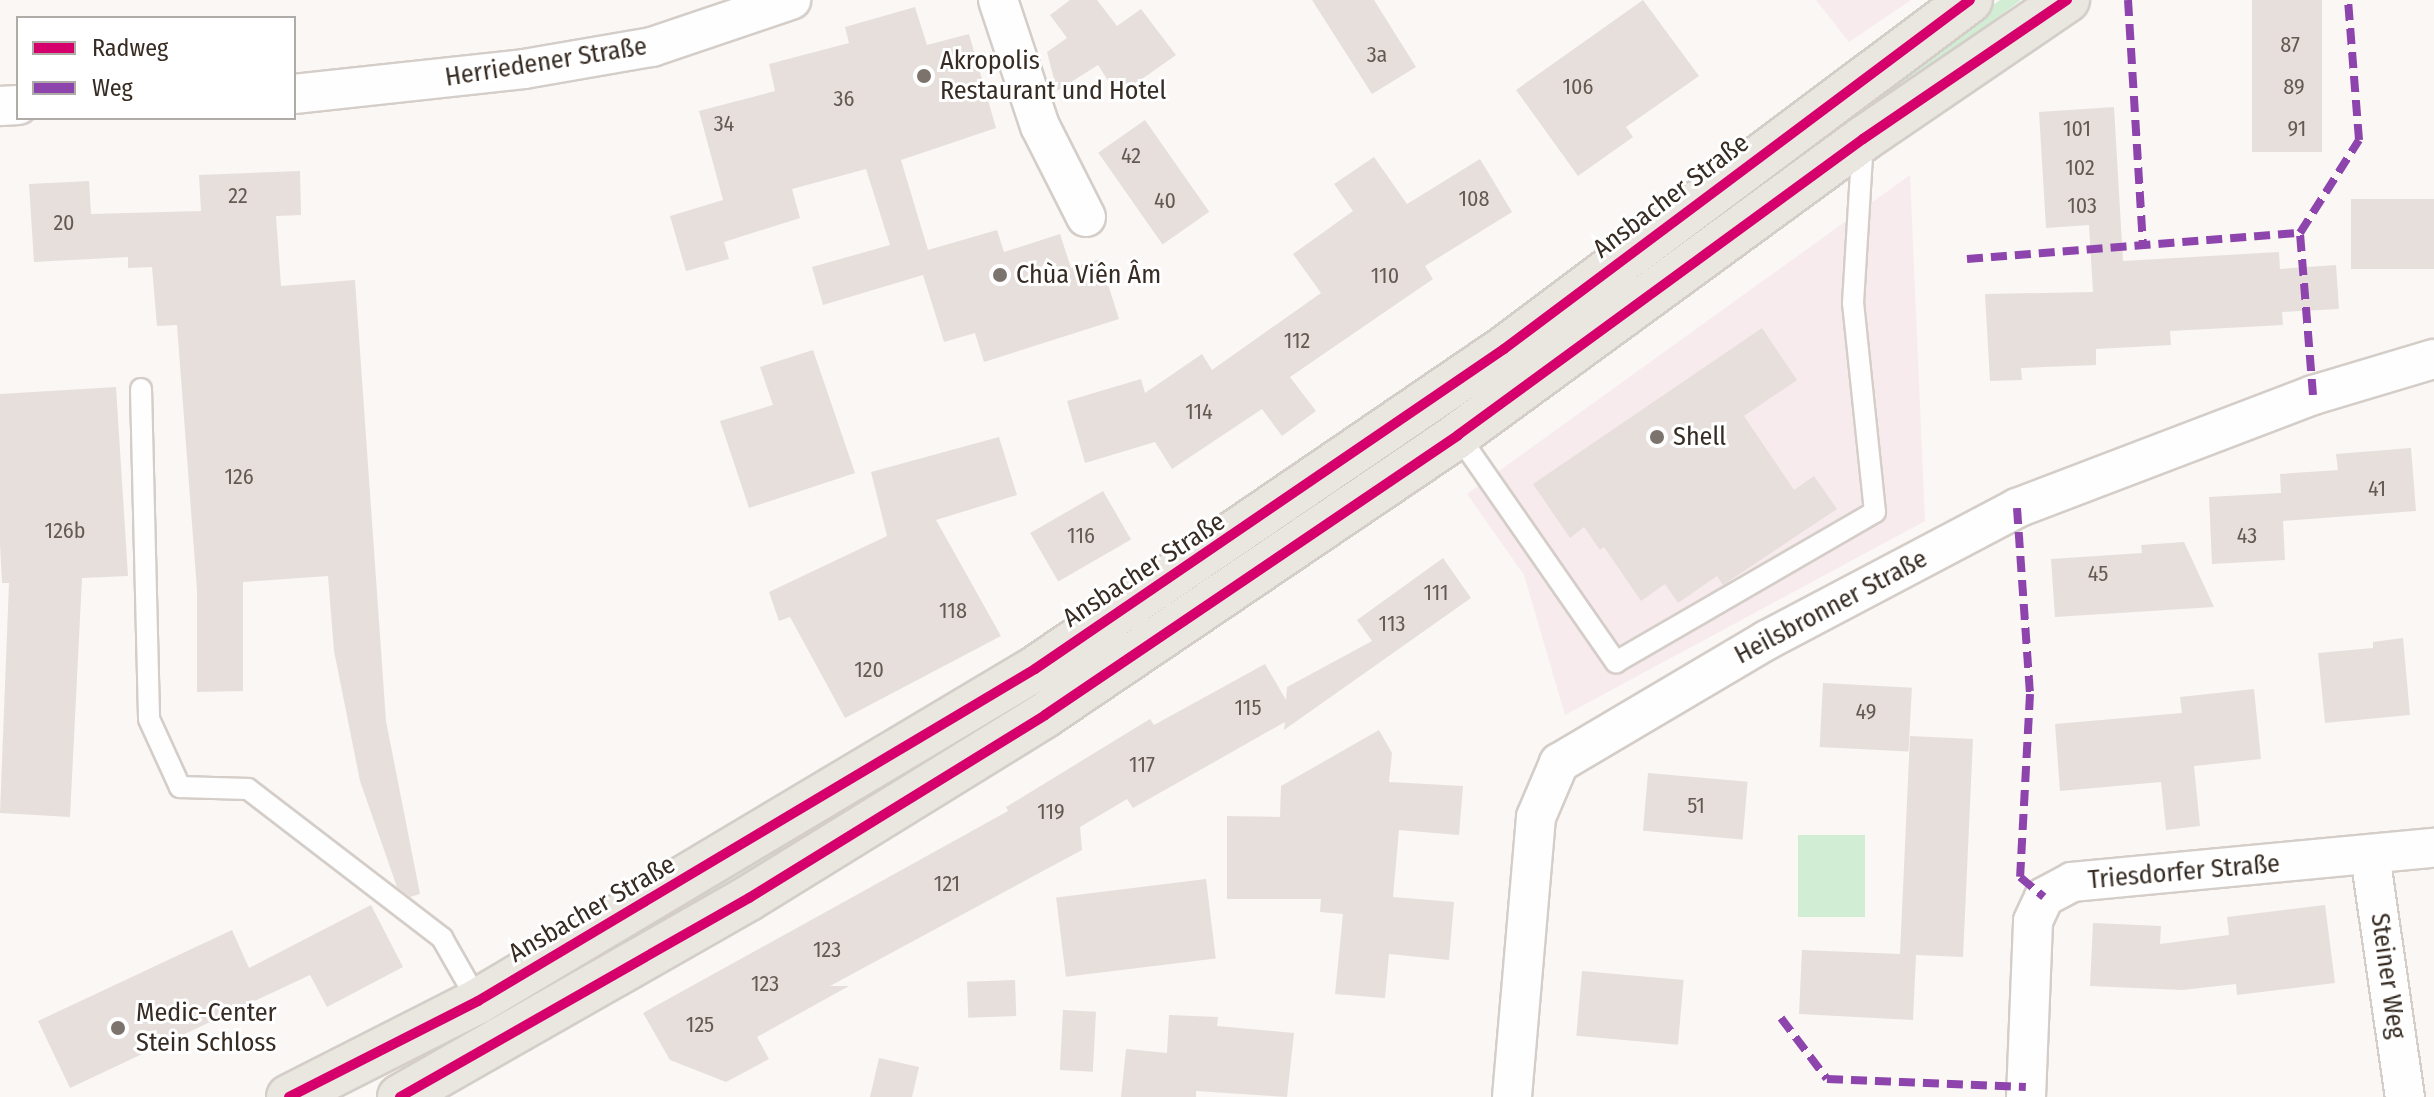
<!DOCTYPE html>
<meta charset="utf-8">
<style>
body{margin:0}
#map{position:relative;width:2434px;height:1097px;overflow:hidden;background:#faf7f5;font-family:"Fira Sans Condensed",sans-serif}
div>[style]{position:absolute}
.commercial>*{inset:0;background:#f8ebee}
.green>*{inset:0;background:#d1eed5;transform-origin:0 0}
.building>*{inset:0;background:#e7dfdb;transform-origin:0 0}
.roads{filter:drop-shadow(2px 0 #d4cdc8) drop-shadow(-2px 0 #d4cdc8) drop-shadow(0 2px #d4cdc8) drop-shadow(0 -2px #d4cdc8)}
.service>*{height:20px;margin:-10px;padding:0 10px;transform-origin:10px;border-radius:10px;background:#fefefe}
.minor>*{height:38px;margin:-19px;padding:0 19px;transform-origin:19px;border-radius:19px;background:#fefefe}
.primary>*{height:44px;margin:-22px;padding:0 22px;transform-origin:22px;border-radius:22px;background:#e9e7e0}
.quiet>*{height:8px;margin-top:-4px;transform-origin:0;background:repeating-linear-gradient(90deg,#8e44ad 0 16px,transparent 0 24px)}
.cycleway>*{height:10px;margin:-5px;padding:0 5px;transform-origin:5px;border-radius:5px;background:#d6006c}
.dots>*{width:22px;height:22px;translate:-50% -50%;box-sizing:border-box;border:4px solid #fff;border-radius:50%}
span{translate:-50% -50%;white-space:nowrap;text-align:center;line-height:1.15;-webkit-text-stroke:6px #fff;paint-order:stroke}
.number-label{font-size:22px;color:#655a53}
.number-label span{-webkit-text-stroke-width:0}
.poi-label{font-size:26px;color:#372c23}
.left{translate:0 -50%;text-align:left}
.street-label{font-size:26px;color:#372c23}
.legend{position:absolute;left:16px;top:16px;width:280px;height:104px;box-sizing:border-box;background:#fff;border:2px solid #afaba7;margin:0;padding:10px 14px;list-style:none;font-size:24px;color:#372c23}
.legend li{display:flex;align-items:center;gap:16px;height:40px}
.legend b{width:40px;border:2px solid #afaba7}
</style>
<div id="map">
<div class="commercial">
<div style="clip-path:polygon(1816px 0,1911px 0,1849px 42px)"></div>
<div style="clip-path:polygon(1910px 175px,1925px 521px,1565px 715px,1524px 575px,1467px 494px)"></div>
</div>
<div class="green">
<div style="clip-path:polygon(2000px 0,2021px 0,1629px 292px,1145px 630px,670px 924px,668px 916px,869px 794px)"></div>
<div style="left:1798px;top:835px;width:67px;height:82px"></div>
</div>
<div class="building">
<div style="clip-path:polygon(1070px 0,1097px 0,1117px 26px,1141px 9px,1176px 55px,1118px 96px,1098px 65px,1057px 91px,1047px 52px,1067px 38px,1050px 15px)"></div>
<div style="clip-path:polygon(1312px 0,1374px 0,1416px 67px,1372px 94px)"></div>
<div style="clip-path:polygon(1643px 0,1699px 76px,1626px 127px,1633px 137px,1578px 176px,1516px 90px)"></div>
<div style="left:2252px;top:0;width:70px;height:152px"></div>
<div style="clip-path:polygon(915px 7px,927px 45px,969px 34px,996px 128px,901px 160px,928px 250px,997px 230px,1004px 252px,1060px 234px,1071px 268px,1100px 259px,1119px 319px,984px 362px,975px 333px,944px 342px,923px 275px,823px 305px,812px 267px,890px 245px,866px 169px,792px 189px,800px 218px,724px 242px,729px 259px,686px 271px,670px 216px,723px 200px,699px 111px,775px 91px,769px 64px,849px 43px,845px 27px)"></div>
<div style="clip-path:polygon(2114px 107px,2123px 261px,2279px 252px,2280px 269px,2336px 265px,2339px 309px,2282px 312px,2283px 325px,2170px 331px,2171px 345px,2096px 349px,2096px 365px,2021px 368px,2022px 380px,1990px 381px,1985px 294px,2093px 292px,2089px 225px,2046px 228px,2039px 112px)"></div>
<div style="left:1145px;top:120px;width:112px;height:57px;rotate:55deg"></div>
<div style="clip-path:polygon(1374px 157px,1407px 204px,1480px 159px,1512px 212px,1425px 266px,1433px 279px,1290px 377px,1316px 411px,1282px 436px,1262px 409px,1172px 469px,1155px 442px,1085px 463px,1067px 401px,1141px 379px,1145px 393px,1202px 354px,1212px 370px,1321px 293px,1293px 254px,1353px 211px,1334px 184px)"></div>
<div style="clip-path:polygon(300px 171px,301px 215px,276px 216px,281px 286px,355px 280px,386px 721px,420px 894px,410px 897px,397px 887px,360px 781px,334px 651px,328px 576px,243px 582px,243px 691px,197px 692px,197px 590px,177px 325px,157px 326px,152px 267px,128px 268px,128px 257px,34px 262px,29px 184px,89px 181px,91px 214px,201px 211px,199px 175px)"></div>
<div style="left:2434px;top:199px;width:70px;height:83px;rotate:90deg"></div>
<div style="clip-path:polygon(1762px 328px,1797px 380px,1744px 416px,1794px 490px,1814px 476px,1837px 509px,1723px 585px,1717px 576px,1678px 603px,1665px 584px,1641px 601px,1604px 547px,1600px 550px,1584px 527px,1570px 538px,1533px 484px)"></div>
<div style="clip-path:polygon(813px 350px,855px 473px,749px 508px,720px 421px,773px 405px,760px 367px)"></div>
<div style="clip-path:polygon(116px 387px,128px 576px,82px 578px,70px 817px,0 813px,9px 583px,2px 583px,0 544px,0 394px)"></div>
<div style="clip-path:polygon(999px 437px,1017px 495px,936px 520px,1001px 636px,845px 718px,790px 617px,779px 621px,769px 592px,887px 536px,871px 472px)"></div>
<div style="clip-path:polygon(2411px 448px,2416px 511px,2283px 521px,2285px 560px,2212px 564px,2209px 497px,2281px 493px,2280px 474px,2338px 470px,2336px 454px)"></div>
<div style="left:1103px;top:491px;width:56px;height:84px;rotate:60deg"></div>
<div style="clip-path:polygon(2184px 542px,2214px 607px,2055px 617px,2051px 559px,2142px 553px,2141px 545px)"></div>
<div style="clip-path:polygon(1443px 558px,1471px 598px,1284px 730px,1285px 722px,1133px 808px,1127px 799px,1080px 827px,1082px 850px,830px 986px,849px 986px,757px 1037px,769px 1059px,726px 1082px,670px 1060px,643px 1013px,1008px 811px,1006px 807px,1150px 719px,1154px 725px,1265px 664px,1286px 700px,1287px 687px,1372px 641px,1357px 620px)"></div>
<div style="clip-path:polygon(2403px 638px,2410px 715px,2325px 723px,2318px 653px,2373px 648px,2373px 642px)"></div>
<div style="left:1823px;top:683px;width:89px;height:64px;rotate:3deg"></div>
<div style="clip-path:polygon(2254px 689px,2261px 759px,2194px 766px,2200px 826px,2166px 830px,2161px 782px,2060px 791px,2055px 724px,2182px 713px,2180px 697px)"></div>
<div style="clip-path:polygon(1379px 730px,1392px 753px,1389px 782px,1463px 786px,1459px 835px,1399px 830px,1393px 897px,1454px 902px,1449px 960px,1389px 954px,1385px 998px,1335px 994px,1343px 914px,1320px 912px,1321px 899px,1227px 899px,1227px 816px,1280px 817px,1281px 786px)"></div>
<div style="clip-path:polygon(1910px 736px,1973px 739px,1963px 957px,1916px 955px,1913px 1020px,1799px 1014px,1802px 950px,1900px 954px)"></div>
<div style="left:1648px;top:773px;width:100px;height:58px;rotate:5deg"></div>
<div style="left:1206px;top:879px;width:80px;height:151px;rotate:83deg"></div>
<div style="clip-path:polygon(371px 905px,403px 967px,327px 1007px,310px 975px,70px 1088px,38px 1021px,232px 930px,249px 968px)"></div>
<div style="clip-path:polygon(2325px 905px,2335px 983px,2237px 995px,2236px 984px,2182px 990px,2090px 986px,2093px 923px,2161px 926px,2160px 944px,2229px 935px,2227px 917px)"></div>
<div style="left:1582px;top:971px;width:102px;height:65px;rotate:5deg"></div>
<div style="left:1015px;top:980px;width:36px;height:48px;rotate:88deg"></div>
<div style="left:1063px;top:1010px;width:33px;height:60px;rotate:3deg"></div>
<div style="clip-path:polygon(1169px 1015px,1218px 1017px,1217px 1026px,1294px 1033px,1287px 1097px,1196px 1091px,1196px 1097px,1121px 1097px,1126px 1049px,1167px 1053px)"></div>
<div style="clip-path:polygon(879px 1058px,919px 1067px,912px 1097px,870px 1097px)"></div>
</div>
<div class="roads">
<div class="service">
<div style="left:141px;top:389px;width:330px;rotate:88.6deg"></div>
<div style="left:149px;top:719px;width:75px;rotate:65.5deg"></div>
<div style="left:180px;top:787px;width:68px;rotate:1.7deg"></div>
<div style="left:248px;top:789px;width:245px;rotate:37.5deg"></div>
<div style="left:442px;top:938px;width:73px;rotate:60.3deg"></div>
<div style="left:1458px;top:435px;width:277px;rotate:55.2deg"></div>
<div style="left:1616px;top:662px;width:299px;rotate:-30.1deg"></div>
<div style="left:1875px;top:512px;width:210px;rotate:-96deg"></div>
<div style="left:1853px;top:303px;width:162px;rotate:-86.5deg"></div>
</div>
<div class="minor">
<div style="left:998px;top:0;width:133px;rotate:71.6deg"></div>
<div style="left:1040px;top:126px;width:102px;rotate:63.2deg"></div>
<div style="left:294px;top:94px;width:231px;rotate:-6.2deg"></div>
<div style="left:524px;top:69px;width:130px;rotate:-9.8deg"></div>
<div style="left:652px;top:47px;width:147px;rotate:-18.7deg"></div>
<div style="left:0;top:106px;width:18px;rotate:-3deg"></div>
<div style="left:2370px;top:855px;width:245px;rotate:81.8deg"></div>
<div style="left:1512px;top:1097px;width:281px;rotate:-85.1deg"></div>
<div style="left:1536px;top:817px;width:59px;rotate:-66.9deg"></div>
<div style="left:1559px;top:763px;width:242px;rotate:-30.6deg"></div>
<div style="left:1767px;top:640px;width:283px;rotate:-27.8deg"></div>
<div style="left:2017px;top:508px;width:317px;rotate:-20.9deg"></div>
<div style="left:2313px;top:395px;width:126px;rotate:-16.6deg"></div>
<div style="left:2026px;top:1097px;width:176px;rotate:-87.7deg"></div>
<div style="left:2033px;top:921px;width:26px;rotate:-65deg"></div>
<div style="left:2044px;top:897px;width:32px;rotate:-28deg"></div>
<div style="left:2072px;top:882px;width:364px;rotate:-5.4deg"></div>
</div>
<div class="primary">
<div style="left:289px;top:1097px;width:212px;rotate:-26.9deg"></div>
<div style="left:478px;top:1001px;width:648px;rotate:-30.8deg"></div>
<div style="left:1035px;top:669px;width:568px;rotate:-34.31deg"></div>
<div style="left:1504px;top:349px;width:582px;rotate:-36.83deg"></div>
<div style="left:400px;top:1097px;width:402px;rotate:-29.7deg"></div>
<div style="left:749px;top:898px;width:348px;rotate:-31.7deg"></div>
<div style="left:1045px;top:715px;width:499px;rotate:-34.1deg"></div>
<div style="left:1458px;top:435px;width:502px;rotate:-36.16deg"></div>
<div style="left:1863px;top:139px;width:247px;rotate:-34.3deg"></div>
</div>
</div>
<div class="quiet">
<div style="left:2128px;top:0;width:244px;rotate:86.5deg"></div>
<div style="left:1967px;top:259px;width:334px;rotate:-4.5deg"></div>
<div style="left:2313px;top:395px;width:163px;rotate:-94.6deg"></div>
<div style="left:2300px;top:233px;width:110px;rotate:-57.6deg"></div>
<div style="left:2359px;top:140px;width:140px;rotate:-94.5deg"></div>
<div style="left:2017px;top:508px;width:186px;rotate:86deg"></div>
<div style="left:2030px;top:694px;width:183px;rotate:93.1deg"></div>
<div style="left:2020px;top:877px;width:31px;rotate:40deg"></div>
<div style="left:1781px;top:1018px;width:76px;rotate:53deg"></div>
<div style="left:1827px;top:1079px;width:199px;rotate:2.3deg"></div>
</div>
<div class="cycleway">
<div style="left:289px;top:1097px;width:212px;rotate:-26.9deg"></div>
<div style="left:478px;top:1001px;width:648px;rotate:-30.8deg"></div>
<div style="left:1035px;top:669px;width:568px;rotate:-34.31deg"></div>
<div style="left:1504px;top:349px;width:582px;rotate:-36.83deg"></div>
<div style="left:400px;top:1097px;width:402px;rotate:-29.7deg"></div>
<div style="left:749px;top:898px;width:348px;rotate:-31.7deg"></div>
<div style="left:1045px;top:715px;width:499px;rotate:-34.1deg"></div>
<div style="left:1458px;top:435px;width:502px;rotate:-36.16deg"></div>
<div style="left:1863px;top:139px;width:247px;rotate:-34.3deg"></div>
</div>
<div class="dots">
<div style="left:924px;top:76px;background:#7b736c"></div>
<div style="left:1000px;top:275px;background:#7b736c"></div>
<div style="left:1657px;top:437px;background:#7b736c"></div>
<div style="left:118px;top:1028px;background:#7b736c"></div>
</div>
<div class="number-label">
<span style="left:2290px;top:45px">87</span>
<span style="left:1377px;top:55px">3a</span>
<span style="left:1578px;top:87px">106</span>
<span style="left:2294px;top:87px">89</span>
<span style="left:844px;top:99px">36</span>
<span style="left:724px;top:124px">34</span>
<span style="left:2077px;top:129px">101</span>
<span style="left:2297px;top:129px">91</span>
<span style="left:1131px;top:156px">42</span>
<span style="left:2080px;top:168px">102</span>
<span style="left:238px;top:196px">22</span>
<span style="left:1474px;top:199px">108</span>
<span style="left:1165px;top:201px">40</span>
<span style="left:2082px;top:206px">103</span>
<span style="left:64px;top:223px">20</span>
<span style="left:1385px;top:276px">110</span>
<span style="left:1297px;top:341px">112</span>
<span style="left:1199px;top:412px">114</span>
<span style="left:239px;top:477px">126</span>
<span style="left:2377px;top:489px">41</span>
<span style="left:65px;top:531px">126b</span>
<span style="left:1081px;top:536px">116</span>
<span style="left:2247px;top:536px">43</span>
<span style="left:2098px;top:574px">45</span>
<span style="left:1436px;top:593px">111</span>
<span style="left:953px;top:611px">118</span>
<span style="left:1392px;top:624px">113</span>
<span style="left:869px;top:670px">120</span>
<span style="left:1248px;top:708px">115</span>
<span style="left:1866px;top:712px">49</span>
<span style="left:1142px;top:765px">117</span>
<span style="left:1696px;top:806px">51</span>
<span style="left:1051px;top:812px">119</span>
<span style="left:947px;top:884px">121</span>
<span style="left:827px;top:950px">123</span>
<span style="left:765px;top:984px">123</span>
<span style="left:700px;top:1025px">125</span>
</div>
<div class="poi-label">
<span class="left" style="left:940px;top:76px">Akropolis<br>Restaurant und Hotel</span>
<span class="left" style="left:1016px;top:275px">Chùa Viên Âm</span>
<span class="left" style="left:1673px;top:437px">Shell</span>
<span class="left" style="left:136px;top:1028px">Medic-Center<br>Stein Schloss</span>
</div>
<div class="street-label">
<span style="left:546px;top:62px;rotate:-9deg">Herriedener Straße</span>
<span style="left:1671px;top:196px;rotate:-37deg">Ansbacher Straße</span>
<span style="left:1144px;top:570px;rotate:-33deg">Ansbacher Straße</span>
<span style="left:1831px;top:607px;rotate:-28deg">Heilsbronner Straße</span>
<span style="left:2184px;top:872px;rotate:-5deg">Triesdorfer Straße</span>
<span style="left:592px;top:909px;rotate:-30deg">Ansbacher Straße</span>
<span style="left:2388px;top:976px;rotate:82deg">Steiner Weg</span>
</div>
<ul class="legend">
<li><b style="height:10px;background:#d6006c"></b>Radweg</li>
<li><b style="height:10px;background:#8e44ad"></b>Weg</li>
</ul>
</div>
